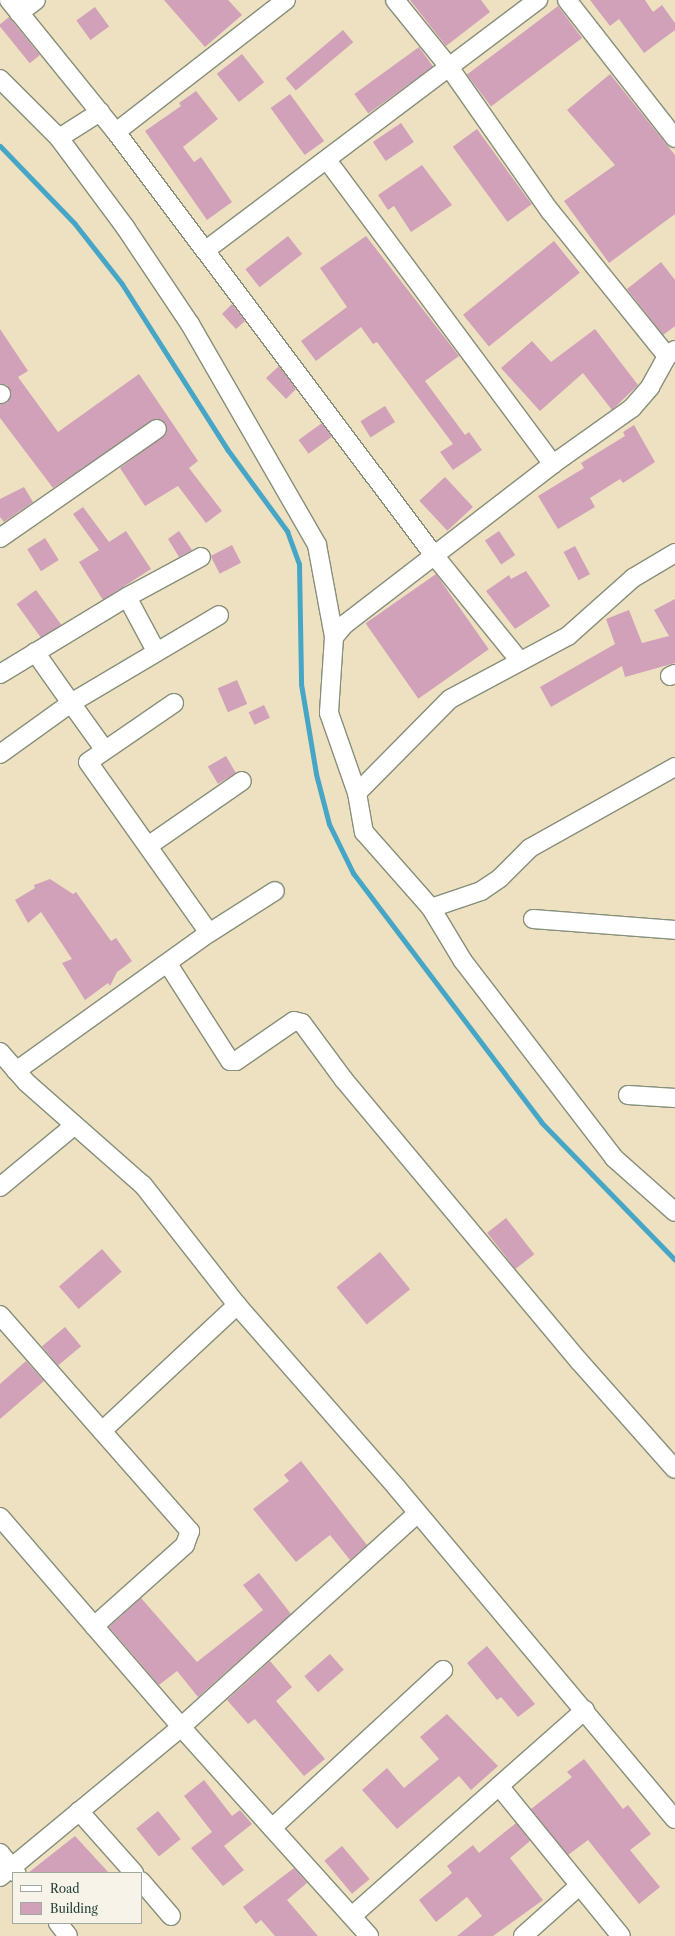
<!DOCTYPE html>
<style>
body{margin:0}
#map{position:relative;width:675px;height:1936px;overflow:hidden;background:#eee1c1;font-family:"Libre Caslon Text",serif}
div>[style]{position:absolute}
.stream>*{height:5px;margin:-2.5px;padding:0 2.5px;transform-origin:2.5px;border-radius:2.5px;background:#47a6c6}
.building>*{inset:0;background:#d0a1b8;transform-origin:0 0}
.roads{filter:drop-shadow(1px 0 #868f7a) drop-shadow(-1px 0 #868f7a) drop-shadow(0 1px #868f7a) drop-shadow(0 -1px #868f7a)}
.street>*{height:18px;margin:-9px;padding:0 9px;transform-origin:9px;border-radius:9px;background:#fff}
span{translate:-50% -50%;white-space:nowrap;text-align:center;line-height:1.15;-webkit-text-stroke:3.5px #f7f3e8;paint-order:stroke}
.legend{position:absolute;left:12px;top:1872px;width:130px;height:52px;box-sizing:border-box;background:#f7f3e8;border:1px solid #a1aaa0;margin:0;padding:5px 7px;list-style:none;font-size:12px;color:#1f3d34}
.legend li{display:flex;align-items:center;gap:8px;height:20px}
.legend b{width:20px;border:1px solid #a1aaa0}
</style>
<div id="map">
<div class="stream">
<div style="left:0;top:146px;width:108px;rotate:46.1deg"></div>
<div style="left:75px;top:224px;width:76px;rotate:51.9deg"></div>
<div style="left:122px;top:284px;width:196px;rotate:57.5deg"></div>
<div style="left:227px;top:449px;width:102px;rotate:53.8deg"></div>
<div style="left:287px;top:531px;width:35px;rotate:70deg"></div>
<div style="left:299px;top:564px;width:120px;rotate:89deg"></div>
<div style="left:301px;top:684px;width:91px;rotate:80.5deg"></div>
<div style="left:316px;top:774px;width:52px;rotate:75.4deg"></div>
<div style="left:329px;top:824px;width:55px;rotate:63.9deg"></div>
<div style="left:353px;top:873px;width:312px;rotate:52.9deg"></div>
<div style="left:541px;top:1122px;width:192px;rotate:45.8deg"></div>
</div>
<div class="building">
<div style="clip-path:polygon(164px 0,228px 0,242px 15px,205px 47px)"></div>
<div style="clip-path:polygon(410px 0,481px 0,490px 12px,446px 46px)"></div>
<div style="clip-path:polygon(590px 0,645px 0,653px 12px,662px 5px,675px 23px,675px 30px,644px 53px,619px 19px,610px 26px)"></div>
<div style="left:558px;top:6px;width:40px;height:114px;rotate:53deg"></div>
<div style="left:95px;top:7px;width:24px;height:23px;rotate:54deg"></div>
<div style="left:9px;top:17px;width:49px;height:13px;rotate:51deg"></div>
<div style="left:343px;top:30px;width:16px;height:75px;rotate:50deg"></div>
<div style="left:419px;top:47px;width:24px;height:80px;rotate:54deg"></div>
<div style="left:242px;top:54px;width:36px;height:32px;rotate:52deg"></div>
<div style="clip-path:polygon(610px 74px,675px 155px,675px 214px,609px 263px,564px 201px,615px 165px,567px 110px)"></div>
<div style="clip-path:polygon(196px 91px,218px 119px,183px 147px,194px 162px,201px 157px,232px 202px,207px 220px,145px 131px,181px 106px,179px 103px)"></div>
<div style="left:290px;top:94px;width:58px;height:24px;rotate:54deg"></div>
<div style="left:401px;top:123px;width:23px;height:34px;rotate:56deg"></div>
<div style="left:477px;top:129px;width:93px;height:30px;rotate:54deg"></div>
<div style="clip-path:polygon(422px 165px,452px 205px,411px 232px,394px 206px,388px 210px,378px 195px)"></div>
<div style="left:288px;top:236px;width:23px;height:54px;rotate:52deg"></div>
<div style="clip-path:polygon(366px 236px,459px 356px,425px 381px,465px 435px,469px 432px,482px 450px,453px 470px,440px 452px,453px 444px,377px 342px,373px 344px,361px 327px,316px 361px,301px 341px,347px 307px,320px 268px)"></div>
<div style="left:554px;top:241px;width:41px;height:117px;rotate:51deg"></div>
<div style="clip-path:polygon(661px 262px,675px 280px,675px 326px,663px 335px,627px 289px)"></div>
<div style="clip-path:polygon(232px 304px,245px 321px,236px 329px,222px 314px)"></div>
<div style="clip-path:polygon(0 329px,28px 371px,18px 377px,58px 432px,139px 374px,198px 461px,189px 468px,222px 511px,206px 523px,178px 486px,145px 506px,120px 468px,166px 434px,166px 423px,157px 419px,53px 488px,0 418px,0 404px,7px 403px,11px 394px,7px 385px,0 384px)"></div>
<div style="clip-path:polygon(595px 329px,638px 385px,612px 410px,583px 373px,540px 411px,501px 368px,532px 341px,551px 362px)"></div>
<div style="clip-path:polygon(279px 366px,296px 389px,286px 399px,266px 378px)"></div>
<div style="left:385px;top:406px;width:19px;height:29px;rotate:58deg"></div>
<div style="left:322px;top:423px;width:17px;height:29px;rotate:54deg"></div>
<div style="clip-path:polygon(634px 425px,655px 462px,623px 483px,620px 479px,590px 498px,595px 507px,558px 529px,538px 496px,584px 468px,581px 463px,625px 436px,623px 432px)"></div>
<div style="left:445px;top:477px;width:41px;height:35px;rotate:47deg"></div>
<div style="clip-path:polygon(24px 487px,33px 502px,4px 522px,0 517px,0 499px)"></div>
<div style="clip-path:polygon(83px 507px,109px 542px,126px 531px,151px 569px,103px 600px,79px 562px,99px 550px,73px 514px)"></div>
<div style="clip-path:polygon(179px 531px,192px 550px,179px 557px,168px 539px)"></div>
<div style="left:499px;top:531px;width:29px;height:17px;rotate:56deg"></div>
<div style="left:45px;top:538px;width:26px;height:21px;rotate:58deg"></div>
<div style="left:232px;top:545px;width:20px;height:24px;rotate:63deg"></div>
<div style="left:575px;top:546px;width:32px;height:13px;rotate:62deg"></div>
<div style="clip-path:polygon(526px 571px,550px 606px,515px 629px,486px 591px,509px 575px,511px 579px)"></div>
<div style="left:436px;top:574px;width:92px;height:86px;rotate:55deg"></div>
<div style="left:36px;top:590px;width:43px;height:24px;rotate:54deg"></div>
<div style="clip-path:polygon(675px 599px,675px 663px,625px 677px,622px 666px,551px 707px,540px 687px,615px 644px,606px 619px,629px 610px,642px 643px,669px 636px,654px 610px)"></div>
<div style="left:237px;top:680px;width:26px;height:21px;rotate:67deg"></div>
<div style="left:264px;top:705px;width:14px;height:17px;rotate:65deg"></div>
<div style="left:226px;top:756px;width:20px;height:21px;rotate:60deg"></div>
<div style="clip-path:polygon(50px 879px,73px 894px,76px 892px,111px 941px,116px 938px,132px 961px,117px 972px,110px 986px,108px 983px,85px 1000px,62px 963px,72px 959px,41px 912px,28px 923px,15px 900px,35px 888px,34px 885px)"></div>
<div style="left:506px;top:1218px;width:46px;height:24px;rotate:52deg"></div>
<div style="left:102px;top:1249px;width:30px;height:57px;rotate:49deg"></div>
<div style="left:380px;top:1252px;width:48px;height:56px;rotate:51deg"></div>
<div style="left:65px;top:1327px;width:25px;height:30px;rotate:50deg"></div>
<div style="clip-path:polygon(26px 1361px,44px 1381px,0 1419px,0 1384px)"></div>
<div style="clip-path:polygon(301px 1461px,367px 1545px,350px 1560px,330px 1535px,296px 1562px,253px 1509px,289px 1481px,284px 1475px)"></div>
<div style="clip-path:polygon(259px 1573px,291px 1614px,198px 1697px,177px 1671px,159px 1685px,109px 1627px,141px 1598px,197px 1662px,263px 1610px,243px 1585px)"></div>
<div style="clip-path:polygon(487px 1646px,535px 1704px,518px 1717px,501px 1697px,497px 1700px,467px 1663px)"></div>
<div style="left:330px;top:1654px;width:21px;height:34px;rotate:49deg"></div>
<div style="clip-path:polygon(270px 1661px,292px 1687px,276px 1701px,325px 1759px,304px 1776px,255px 1719px,248px 1724px,227px 1700px)"></div>
<div style="clip-path:polygon(447px 1714px,498px 1766px,471px 1790px,459px 1776px,397px 1829px,362px 1790px,387px 1768px,404px 1788px,439px 1759px,420px 1737px)"></div>
<div style="clip-path:polygon(584px 1759px,623px 1809px,628px 1805px,651px 1834px,630px 1850px,660px 1887px,639px 1904px,588px 1840px,568px 1855px,531px 1809px,572px 1777px,567px 1772px)"></div>
<div style="clip-path:polygon(204px 1780px,232px 1816px,240px 1810px,252px 1824px,224px 1846px,244px 1870px,223px 1886px,191px 1848px,212px 1832px,184px 1796px)"></div>
<div style="left:158px;top:1811px;width:36px;height:28px;rotate:51deg"></div>
<div style="clip-path:polygon(516px 1823px,530px 1841px,510px 1858px,543px 1900px,493px 1936px,457px 1936px,482px 1916px,467px 1897px,436px 1922px,419px 1900px,452px 1873px,447px 1866px,473px 1845px,479px 1853px)"></div>
<div style="clip-path:polygon(75px 1836px,109px 1873px,28px 1873px)"></div>
<div style="left:342px;top:1846px;width:43px;height:23px;rotate:50deg"></div>
<div style="clip-path:polygon(294px 1868px,307px 1883px,287px 1900px,318px 1936px,275px 1936px,261px 1920px,256px 1924px,243px 1907px)"></div>
</div>
<div class="roads">
<div class="street">
<div style="left:9px;top:0;width:170px;rotate:51deg"></div>
<div style="left:116px;top:132px;width:528px;rotate:53.09deg"></div>
<div style="left:433px;top:554px;width:138px;rotate:50.9deg"></div>
<div style="left:395px;top:0;width:86px;rotate:51.1deg"></div>
<div style="left:449px;top:67px;width:176px;rotate:55deg"></div>
<div style="left:550px;top:211px;width:186px;rotate:51.1deg"></div>
<div style="left:567px;top:0;width:175px;rotate:52deg"></div>
<div style="left:19px;top:13px;width:21px;rotate:-37deg"></div>
<div style="left:0;top:79px;width:83px;rotate:45deg"></div>
<div style="left:59px;top:138px;width:111px;rotate:53.4deg"></div>
<div style="left:125px;top:227px;width:117px;rotate:56.2deg"></div>
<div style="left:190px;top:324px;width:255px;rotate:60.1deg"></div>
<div style="left:317px;top:545px;width:94px;rotate:79.5deg"></div>
<div style="left:116px;top:132px;width:215px;rotate:-37.8deg"></div>
<div style="left:59px;top:138px;width:49px;rotate:-32.4deg"></div>
<div style="left:327px;top:160px;width:379px;rotate:53.4deg"></div>
<div style="left:553px;top:464px;width:262px;rotate:142.4deg"></div>
<div style="left:345px;top:624px;width:17px;rotate:130deg"></div>
<div style="left:334px;top:637px;width:76px;rotate:93.8deg"></div>
<div style="left:329px;top:713px;width:85px;rotate:70.7deg"></div>
<div style="left:357px;top:793px;width:40px;rotate:80deg"></div>
<div style="left:364px;top:832px;width:101px;rotate:48.6deg"></div>
<div style="left:431px;top:908px;width:62px;rotate:58.9deg"></div>
<div style="left:463px;top:961px;width:248px;rotate:52.5deg"></div>
<div style="left:614px;top:1158px;width:81px;rotate:41.5deg"></div>
<div style="left:206px;top:250px;width:416px;rotate:-37deg"></div>
<div style="left:0;top:394px;width:1px"></div>
<div style="left:553px;top:464px;width:97px;rotate:-35.3deg"></div>
<div style="left:632px;top:408px;width:28px;rotate:-49deg"></div>
<div style="left:650px;top:387px;width:35px;rotate:-61deg"></div>
<div style="left:667px;top:356px;width:10px;rotate:-37deg"></div>
<div style="left:0;top:538px;width:191px;rotate:-34.8deg"></div>
<div style="left:156px;top:651px;width:61px;rotate:-118.2deg"></div>
<div style="left:127px;top:597px;width:84px;rotate:-28.4deg"></div>
<div style="left:35px;top:652px;width:62px;rotate:54.8deg"></div>
<div style="left:71px;top:703px;width:172px;rotate:-30.7deg"></div>
<div style="left:0;top:674px;width:149px;rotate:-31.2deg"></div>
<div style="left:670px;top:676px;width:5px;rotate:-22deg"></div>
<div style="left:174px;top:703px;width:104px;rotate:145.5deg"></div>
<div style="left:88px;top:762px;width:209px;rotate:54.7deg"></div>
<div style="left:0;top:754px;width:87px;rotate:-35.7deg"></div>
<div style="left:71px;top:703px;width:57px;rotate:54.3deg"></div>
<div style="left:357px;top:793px;width:132px;rotate:-45.3deg"></div>
<div style="left:450px;top:699px;width:134px;rotate:-28.1deg"></div>
<div style="left:568px;top:636px;width:87px;rotate:-41.7deg"></div>
<div style="left:633px;top:578px;width:49px;rotate:-30.8deg"></div>
<div style="left:148px;top:846px;width:114px;rotate:-34.7deg"></div>
<div style="left:431px;top:908px;width:53px;rotate:-18.8deg"></div>
<div style="left:481px;top:891px;width:23px;rotate:-34deg"></div>
<div style="left:500px;top:878px;width:42px;rotate:-45deg"></div>
<div style="left:530px;top:848px;width:166px;rotate:-29.2deg"></div>
<div style="left:533px;top:919px;width:142px;rotate:4.4deg"></div>
<div style="left:168px;top:964px;width:115px;rotate:57.4deg"></div>
<div style="left:230px;top:1061px;width:6px"></div>
<div style="left:236px;top:1061px;width:70px;rotate:-34.6deg"></div>
<div style="left:294px;top:1021px;width:8px;rotate:14deg"></div>
<div style="left:302px;top:1023px;width:71px;rotate:53.6deg"></div>
<div style="left:344px;top:1080px;width:366px;rotate:50.1deg"></div>
<div style="left:579px;top:1361px;width:144px;rotate:48.4deg"></div>
<div style="left:0;top:1052px;width:40px;rotate:49deg"></div>
<div style="left:26px;top:1082px;width:156px;rotate:41.4deg"></div>
<div style="left:143px;top:1185px;width:152px;rotate:51.9deg"></div>
<div style="left:237px;top:1305px;width:243px;rotate:48.8deg"></div>
<div style="left:397px;top:1488px;width:432px;rotate:50deg"></div>
<div style="left:16px;top:1071px;width:237px;rotate:-35.6deg"></div>
<div style="left:209px;top:933px;width:78px;rotate:-32.5deg"></div>
<div style="left:628px;top:1095px;width:47px;rotate:3.7deg"></div>
<div style="left:0;top:1187px;width:97px;rotate:-39.6deg"></div>
<div style="left:0;top:1315px;width:288px;rotate:48.7deg"></div>
<div style="left:190px;top:1531px;width:15px;rotate:110deg"></div>
<div style="left:185px;top:1545px;width:122px;rotate:138.3deg"></div>
<div style="left:102px;top:1431px;width:185px;rotate:-43deg"></div>
<div style="left:0;top:1517px;width:277px;rotate:49.2deg"></div>
<div style="left:181px;top:1727px;width:281px;rotate:48deg"></div>
<div style="left:499px;top:1786px;width:193px;rotate:50.9deg"></div>
<div style="left:79px;top:1811px;width:83px;rotate:48.4deg"></div>
<div style="left:272px;top:1828px;width:233px;rotate:-42.7deg"></div>
<div style="left:0;top:1853px;width:26px;rotate:51deg"></div>
<div style="left:0;top:1877px;width:235px;rotate:-39.6deg"></div>
<div style="left:181px;top:1727px;width:318px;rotate:-42.1deg"></div>
<div style="left:141px;top:1881px;width:46px;rotate:49.4deg"></div>
<div style="left:352px;top:1916px;width:311px;rotate:-41.5deg"></div>
<div style="left:58px;top:1923px;width:16px;rotate:52deg"></div>
<div style="left:523px;top:1936px;width:75px;rotate:-41.8deg"></div>
</div>
</div>
<ul class="legend">
<li><b style="height:5px;background:#fff"></b>Road</li>
<li><b style="height:11px;background:#d0a1b8"></b>Building</li>
</ul>
</div>
